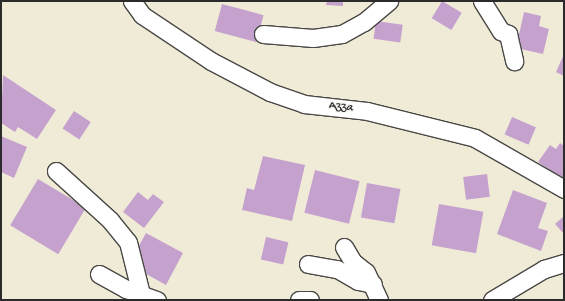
<!DOCTYPE html>
<style>
body{margin:0}
#map{position:relative;width:565px;height:301px;overflow:hidden;background:#f0ebd7;font-family:"Gochi Hand",sans-serif}
div>[style]{position:absolute}
.building>*{inset:0;background:#c5a2ce;transform-origin:0 0}
.roads{filter:drop-shadow(1px 0 #494845) drop-shadow(-1px 0 #494845) drop-shadow(0 1px #494845) drop-shadow(0 -1px #494845)}
.minor>*{height:17px;margin:-8.5px;padding:0 8.5px;transform-origin:8.5px;border-radius:8.5px;background:#fff}
span{translate:-50% -50%;white-space:nowrap;text-align:center;line-height:1.15;-webkit-text-stroke:3px #f6f6f2;paint-order:stroke}
.street-label{font-size:12px;color:#2b2b2b}
.frame{position:absolute;inset:0;border:2px solid #2b2b2b;pointer-events:none}
</style>
<div id="map">
<div class="building">
<div style="clip-path:polygon(327px 1px,343px 1px,343px 6px,326px 5px)"></div>
<div style="left:442px;top:1px;width:23px;height:20px;rotate:31deg"></div>
<div style="left:222px;top:4px;width:43px;height:28px;rotate:15deg"></div>
<div style="clip-path:polygon(524px 12px,541px 16px,539px 26px,549px 29px,543px 54px,516px 48px)"></div>
<div style="left:376px;top:21px;width:27px;height:18px;rotate:8deg"></div>
<div style="clip-path:polygon(564px 54px,564px 76px,556px 72px)"></div>
<div style="clip-path:polygon(3px 75px,56px 110px,37px 139px,18px 127px,15px 132px,1px 123px)"></div>
<div style="left:74px;top:111px;width:20px;height:21px;rotate:33deg"></div>
<div style="left:512px;top:117px;width:26px;height:19px;rotate:23deg"></div>
<div style="clip-path:polygon(1px 136px,27px 147px,14px 178px,1px 172px)"></div>
<div style="clip-path:polygon(560px 143px,564px 146px,564px 180px,538px 162px,550px 145px,556px 149px)"></div>
<div style="clip-path:polygon(263px 156px,305px 165px,292px 221px,242px 210px,247px 188px,254px 190px)"></div>
<div style="left:315px;top:170px;width:46px;height:44px;rotate:14deg"></div>
<div style="left:487px;top:174px;width:23px;height:24px;rotate:83deg"></div>
<div style="left:38px;top:179px;width:56px;height:54px;rotate:31deg"></div>
<div style="left:367px;top:183px;width:34px;height:35px;rotate:10deg"></div>
<div style="clip-path:polygon(513px 190px,547px 203px,538px 228px,548px 231px,541px 251px,497px 234px)"></div>
<div style="clip-path:polygon(138px 192px,148px 200px,153px 194px,164px 202px,144px 228px,123px 212px)"></div>
<div style="left:439px;top:204px;width:45px;height:42px;rotate:10deg"></div>
<div style="clip-path:polygon(564px 216px,564px 234px,555px 224px)"></div>
<div style="clip-path:polygon(146px 233px,183px 253px,166px 285px,137px 269px,143px 258px,135px 253px)"></div>
<div style="left:266px;top:237px;width:23px;height:23px;rotate:13deg"></div>
</div>
<div class="roads">
<div class="minor">
<div style="left:132px;top:1px;width:17px;rotate:54deg"></div>
<div style="left:142px;top:15px;width:83px;rotate:33.7deg"></div>
<div style="left:211px;top:61px;width:67px;rotate:27.7deg"></div>
<div style="left:270px;top:92px;width:36px;rotate:19deg"></div>
<div style="left:304px;top:104px;width:63px;rotate:6.3deg"></div>
<div style="left:367px;top:111px;width:111px;rotate:14deg"></div>
<div style="left:475px;top:138px;width:103px;rotate:29.8deg"></div>
<div style="left:482px;top:1px;width:36px;rotate:58deg"></div>
<div style="left:501px;top:31px;width:8px;rotate:23deg"></div>
<div style="left:508px;top:34px;width:28px;rotate:77deg"></div>
<div style="left:263px;top:34px;width:50px;rotate:4.6deg"></div>
<div style="left:313px;top:38px;width:29px;rotate:-8deg"></div>
<div style="left:342px;top:34px;width:25px;rotate:-29deg"></div>
<div style="left:364px;top:22px;width:33px;rotate:-40deg"></div>
<div style="left:56px;top:171px;width:73px;rotate:42.2deg"></div>
<div style="left:110px;top:220px;width:28px;rotate:51deg"></div>
<div style="left:128px;top:242px;width:54px;rotate:76deg"></div>
<div style="left:344px;top:247px;width:17px;rotate:59deg"></div>
<div style="left:353px;top:262px;width:16px;rotate:38deg"></div>
<div style="left:366px;top:272px;width:31px;rotate:65deg"></div>
<div style="left:308px;top:264px;width:29px;rotate:10deg"></div>
<div style="left:337px;top:269px;width:24px;rotate:30deg"></div>
<div style="left:358px;top:281px;width:15px;rotate:11deg"></div>
<div style="left:99px;top:274px;width:31px;rotate:29deg"></div>
<div style="left:126px;top:289px;width:33px;rotate:20deg"></div>
<div style="left:299px;top:300px;width:11px"></div>
<div style="left:492px;top:300px;width:61px;rotate:-30.8deg"></div>
<div style="left:544px;top:269px;width:21px;rotate:-17deg"></div>
</div>
</div>
<div class="street-label">
<span style="left:341px;top:108px;rotate:6deg">Azza</span>
</div>
<div class="frame"></div>
</div>
